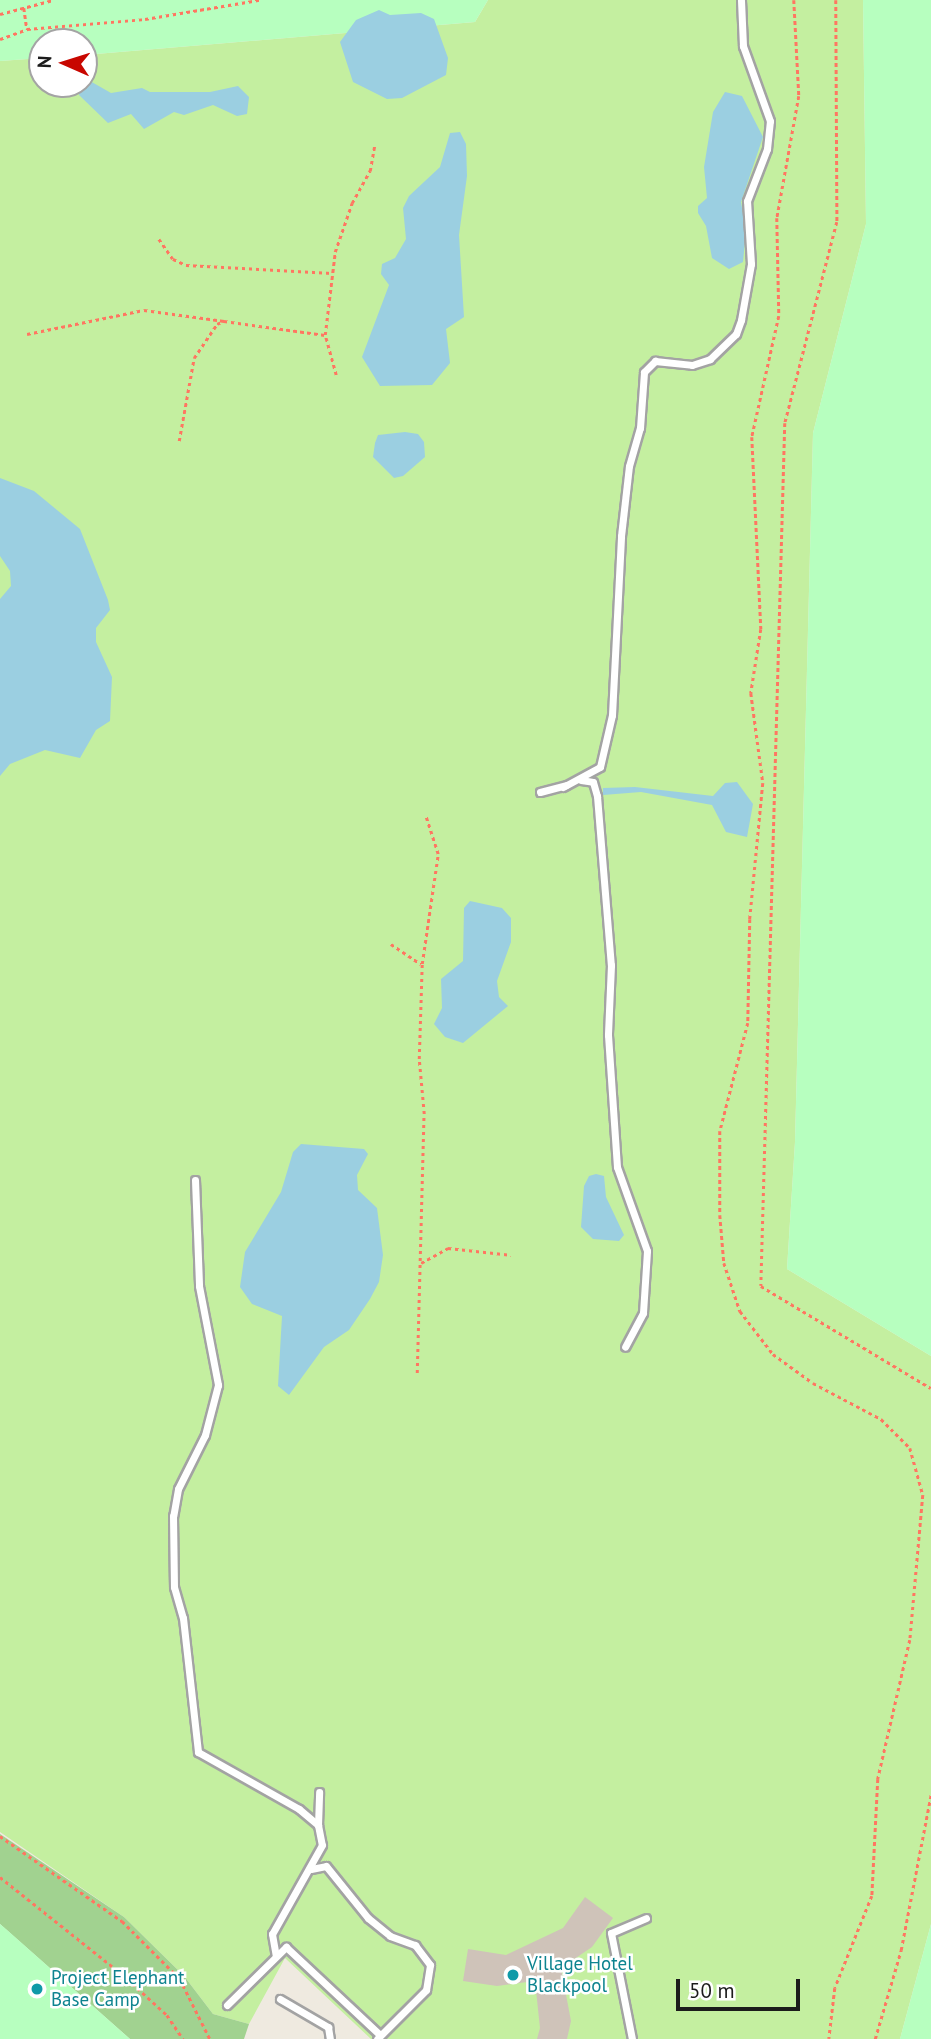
<!DOCTYPE html>
<style>
body{margin:0}
#map{position:relative;width:931px;height:2039px;overflow:hidden;background:#efeae0;font-family:"PT Sans",sans-serif}
div>[style]{position:absolute}
.grass>*{inset:0;background:#c4efa0}
.forest>*{inset:0;background:#a1d290}
.park>*{inset:0;background:#b7ffbf}
.water>*{inset:0;background:#9bcfe1}
.building>*{inset:0;background:#cfc3b9}
.path>*{height:2.5px;margin-top:-1.25px;transform-origin:0;background:repeating-linear-gradient(90deg,#ff7661 0 3.5px,transparent 0 7px)}
.roads{filter:drop-shadow(2px 0 #a3a3a3) drop-shadow(-2px 0 #a3a3a3) drop-shadow(0 2px #a3a3a3) drop-shadow(0 -2px #a3a3a3)}
.service>*{height:7px;margin:-3.5px;padding:0 3.5px;transform-origin:3.5px;border-radius:3.5px;background:#fff}
.dots>*{width:19px;height:19px;translate:-50% -50%;box-sizing:border-box;border:4px solid #fff;border-radius:50%}
span{translate:-50% -50%;white-space:nowrap;text-align:center;line-height:1.15;-webkit-text-stroke:5px #fff;paint-order:stroke}
.culture-label{font-size:19px;color:#0d838f}
.left{translate:0 -50%;text-align:left}
.north{position:absolute;left:28px;top:28px;width:70px;height:70px;box-sizing:border-box;background:#fff;border:2px solid #a4a4a4;border-radius:50%;rotate:273deg;font-size:19px;font-weight:700;line-height:28px;text-align:center;color:#1c1c1c}
.north::after{content:'';display:block;margin:auto;width:24px;height:32px;background:#c80700;clip-path:polygon(50% 0,100% 100%,50% 72%,0 100%)}
.scale{position:absolute;left:676px;top:1979px;width:124px;height:32px;box-sizing:border-box;border:4px solid #1c1c1c;border-top:0;padding-left:9px;font-size:21px;line-height:24px;white-space:nowrap;color:#1c1c1c;-webkit-text-stroke:5px #fff;paint-order:stroke}
</style>
<div id="map">
<div class="grass">
<div style="clip-path:polygon(488px 0,863px 0,866px 224px,813px 433px,795px 1142px,787px 1269px,931px 1356px,931px 1924px,900px 2039px,371px 2039px,285px 1958px,249px 2024px,213px 2014px,184px 1976px,124px 1917px,0 1832px,0 61px,42px 58px,42px 84px,84px 84px,84px 55px,475px 22px)"></div>
</div>
<div class="forest">
<div style="clip-path:polygon(0 1834px,124px 1917px,184px 1976px,213px 2014px,249px 2024px,244px 2039px,130px 2039px,0 1924px)"></div>
</div>
<div class="park">
<div style="clip-path:polygon(0 0,488px 0,475px 22px,84px 55px,84px 42px,42px 42px,42px 58px,0 61px)"></div>
<div style="clip-path:polygon(863px 0,931px 0,931px 1356px,787px 1269px,795px 1142px,813px 433px,866px 224px)"></div>
<div style="clip-path:polygon(0 1924px,7px 1930px,130px 2039px,0 2039px)"></div>
<div style="clip-path:polygon(931px 1924px,931px 2039px,900px 2039px)"></div>
</div>
<div class="water">
<div style="clip-path:polygon(379px 10px,390px 15px,421px 13px,434px 19px,448px 58px,446px 75px,402px 98px,387px 99px,353px 82px,340px 42px,356px 20px)"></div>
<div style="clip-path:polygon(90px 81px,111px 93px,142px 88px,150px 92px,210px 92px,238px 86px,249px 97px,247px 114px,237px 116px,213px 105px,184px 115px,174px 112px,144px 129px,131px 114px,108px 123px,79px 95px,81px 84px)"></div>
<div style="clip-path:polygon(725px 92px,742px 96px,763px 137px,741px 202px,746px 231px,743px 262px,729px 269px,712px 258px,706px 226px,698px 213px,698px 206px,707px 198px,704px 167px,713px 112px)"></div>
<div style="clip-path:polygon(460px 132px,466px 144px,467px 176px,459px 235px,464px 317px,446px 329px,450px 363px,432px 385px,380px 386px,362px 357px,389px 285px,381px 274px,382px 264px,395px 258px,406px 239px,403px 208px,409px 196px,440px 167px,450px 133px)"></div>
<div style="clip-path:polygon(405px 432px,418px 434px,424px 442px,425px 457px,403px 476px,394px 478px,373px 457px,375px 443px,378px 435px)"></div>
<div style="clip-path:polygon(0 478px,34px 491px,80px 529px,108px 600px,110px 610px,96px 628px,96px 642px,112px 677px,110px 721px,96px 730px,80px 758px,45px 750px,10px 764px,0 776px,0 599px,11px 586px,10px 571px,0 556px)"></div>
<div style="clip-path:polygon(737px 782px,753px 804px,747px 837px,726px 832px,712px 805px,641px 792px,603px 795px,603px 788px,635px 787px,713px 796px,725px 783px)"></div>
<div style="clip-path:polygon(470px 901px,502px 908px,511px 918px,511px 942px,497px 981px,499px 997px,508px 1006px,463px 1043px,445px 1037px,434px 1024px,442px 1008px,441px 979px,463px 961px,464px 908px)"></div>
<div style="clip-path:polygon(301px 1144px,364px 1149px,368px 1154px,357px 1175px,358px 1190px,377px 1208px,383px 1255px,379px 1282px,370px 1299px,349px 1330px,324px 1347px,289px 1395px,278px 1386px,282px 1316px,252px 1304px,240px 1287px,245px 1252px,281px 1192px,293px 1152px)"></div>
<div style="clip-path:polygon(596px 1174px,604px 1176px,606px 1197px,624px 1235px,619px 1241px,593px 1239px,581px 1227px,584px 1186px,589px 1176px)"></div>
</div>
<div class="building">
<div style="clip-path:polygon(585px 1897px,613px 1918px,592px 1947px,561px 1968px,571px 2021px,567px 2039px,537px 2039px,540px 2028px,535px 1981px,497px 1986px,463px 1981px,468px 1949px,506px 1955px,563px 1928px)"></div>
</div>
<div class="path">
<div style="left:794px;top:0;width:96px;rotate:87deg"></div>
<div style="left:799px;top:96px;width:124px;rotate:100.2deg"></div>
<div style="left:777px;top:218px;width:98px;rotate:88.8deg"></div>
<div style="left:779px;top:316px;width:124px;rotate:102.6deg"></div>
<div style="left:752px;top:437px;width:192px;rotate:87.3deg"></div>
<div style="left:761px;top:629px;width:65px;rotate:98.9deg"></div>
<div style="left:751px;top:693px;width:91px;rotate:82.4deg"></div>
<div style="left:763px;top:783px;width:137px;rotate:95.5deg"></div>
<div style="left:750px;top:919px;width:104px;rotate:91.1deg"></div>
<div style="left:748px;top:1023px;width:112px;rotate:104.5deg"></div>
<div style="left:720px;top:1131px;width:84px;rotate:90deg"></div>
<div style="left:720px;top:1215px;width:48px;rotate:85.2deg"></div>
<div style="left:724px;top:1263px;width:51px;rotate:71.6deg"></div>
<div style="left:740px;top:1311px;width:54px;rotate:52.5deg"></div>
<div style="left:773px;top:1354px;width:49px;rotate:35.9deg"></div>
<div style="left:813px;top:1383px;width:77px;rotate:27.9deg"></div>
<div style="left:881px;top:1419px;width:41px;rotate:45deg"></div>
<div style="left:910px;top:1448px;width:49px;rotate:74.5deg"></div>
<div style="left:923px;top:1495px;width:146px;rotate:95.1deg"></div>
<div style="left:910px;top:1640px;width:143px;rotate:103deg"></div>
<div style="left:878px;top:1779px;width:117px;rotate:92.9deg"></div>
<div style="left:872px;top:1896px;width:99px;rotate:111.9deg"></div>
<div style="left:835px;top:1988px;width:51px;rotate:96.7deg"></div>
<div style="left:836px;top:0;width:222px;rotate:89.7deg"></div>
<div style="left:837px;top:222px;width:208px;rotate:104.5deg"></div>
<div style="left:785px;top:423px;width:863px;rotate:91.59deg"></div>
<div style="left:761px;top:1286px;width:198px;rotate:31deg"></div>
<div style="left:24px;top:8px;width:21px;rotate:82deg"></div>
<div style="left:0;top:14px;width:55px;rotate:-14.8deg"></div>
<div style="left:0;top:39px;width:29px;rotate:-20deg"></div>
<div style="left:27px;top:29px;width:118px;rotate:-4.8deg"></div>
<div style="left:145px;top:19px;width:116px;rotate:-9.5deg"></div>
<div style="left:159px;top:239px;width:24px;rotate:55deg"></div>
<div style="left:173px;top:259px;width:14px;rotate:25deg"></div>
<div style="left:186px;top:265px;width:146px;rotate:3.1deg"></div>
<div style="left:27px;top:334px;width:119px;rotate:-11.6deg"></div>
<div style="left:144px;top:310px;width:81px;rotate:7.8deg"></div>
<div style="left:336px;top:375px;width:41px;rotate:-105.4deg"></div>
<div style="left:325px;top:335px;width:84px;rotate:-83.1deg"></div>
<div style="left:335px;top:252px;width:52px;rotate:-70.9deg"></div>
<div style="left:352px;top:203px;width:37px;rotate:-61deg"></div>
<div style="left:370px;top:171px;width:27px;rotate:-80deg"></div>
<div style="left:179px;top:441px;width:84px;rotate:-79.8deg"></div>
<div style="left:194px;top:358px;width:41px;rotate:-55.9deg"></div>
<div style="left:217px;top:324px;width:8px;rotate:-23deg"></div>
<div style="left:224px;top:321px;width:102px;rotate:7.9deg"></div>
<div style="left:391px;top:944px;width:36px;rotate:34deg"></div>
<div style="left:421px;top:1263px;width:31px;rotate:-29deg"></div>
<div style="left:448px;top:1248px;width:63px;rotate:6.3deg"></div>
<div style="left:417px;top:1373px;width:259px;rotate:-88.5deg"></div>
<div style="left:424px;top:1114px;width:55px;rotate:-95.2deg"></div>
<div style="left:419px;top:1059px;width:95px;rotate:-88.2deg"></div>
<div style="left:422px;top:964px;width:111px;rotate:-81.7deg"></div>
<div style="left:438px;top:854px;width:39px;rotate:-108deg"></div>
<div style="left:0;top:1836px;width:149px;rotate:34.9deg"></div>
<div style="left:122px;top:1921px;width:82px;rotate:45deg"></div>
<div style="left:180px;top:1979px;width:67px;rotate:63.4deg"></div>
<div style="left:0;top:1877px;width:156px;rotate:38.5deg"></div>
<div style="left:122px;top:1974px;width:61px;rotate:42.3deg"></div>
<div style="left:167px;top:2015px;width:29px;rotate:56deg"></div>
<div style="left:875px;top:2039px;width:93px;rotate:-73.7deg"></div>
<div style="left:901px;top:1950px;width:159px;rotate:-79.1deg"></div>
</div>
<div class="roads">
<div class="service">
<div style="left:581px;top:780px;width:12px;rotate:9deg"></div>
<div style="left:593px;top:782px;width:15px;rotate:74deg"></div>
<div style="left:597px;top:796px;width:170px;rotate:85.3deg"></div>
<div style="left:611px;top:965px;width:70px;rotate:92.5deg"></div>
<div style="left:608px;top:1035px;width:132px;rotate:86.1deg"></div>
<div style="left:617px;top:1167px;width:89px;rotate:70.3deg"></div>
<div style="left:647px;top:1251px;width:62px;rotate:93.7deg"></div>
<div style="left:643px;top:1313px;width:38px;rotate:118deg"></div>
<div style="left:563px;top:787px;width:42px;rotate:-28.4deg"></div>
<div style="left:600px;top:767px;width:53px;rotate:-77deg"></div>
<div style="left:612px;top:715px;width:179px;rotate:-87.1deg"></div>
<div style="left:621px;top:536px;width:70px;rotate:-83.5deg"></div>
<div style="left:629px;top:466px;width:40px;rotate:-74deg"></div>
<div style="left:640px;top:428px;width:56px;rotate:-85.9deg"></div>
<div style="left:644px;top:372px;width:16px;rotate:-45deg"></div>
<div style="left:655px;top:361px;width:37px;rotate:6deg"></div>
<div style="left:692px;top:365px;width:19px;rotate:-18deg"></div>
<div style="left:710px;top:359px;width:36px;rotate:-44deg"></div>
<div style="left:736px;top:334px;width:15px;rotate:-70deg"></div>
<div style="left:741px;top:320px;width:57px;rotate:-79.9deg"></div>
<div style="left:751px;top:264px;width:63px;rotate:-93.6deg"></div>
<div style="left:747px;top:201px;width:56px;rotate:-69deg"></div>
<div style="left:767px;top:149px;width:28px;rotate:-84deg"></div>
<div style="left:770px;top:121px;width:80px;rotate:-109.8deg"></div>
<div style="left:743px;top:46px;width:46px;rotate:-92.5deg"></div>
<div style="left:540px;top:792px;width:27px;rotate:-15deg"></div>
<div style="left:195px;top:1180px;width:106px;rotate:87.8deg"></div>
<div style="left:199px;top:1286px;width:101px;rotate:79.1deg"></div>
<div style="left:218px;top:1385px;width:52px;rotate:104.6deg"></div>
<div style="left:205px;top:1435px;width:60px;rotate:116.6deg"></div>
<div style="left:178px;top:1489px;width:27px;rotate:100deg"></div>
<div style="left:173px;top:1516px;width:71px;rotate:89.2deg"></div>
<div style="left:174px;top:1587px;width:32px;rotate:74deg"></div>
<div style="left:183px;top:1618px;width:135px;rotate:83.6deg"></div>
<div style="left:198px;top:1752px;width:116px;rotate:29.4deg"></div>
<div style="left:299px;top:1809px;width:25px;rotate:40deg"></div>
<div style="left:318px;top:1825px;width:20px;rotate:79deg"></div>
<div style="left:322px;top:1845px;width:102px;rotate:119.3deg"></div>
<div style="left:272px;top:1934px;width:22px;rotate:80deg"></div>
<div style="left:318px;top:1825px;width:33px;rotate:-88deg"></div>
<div style="left:311px;top:1869px;width:15px;rotate:-11deg"></div>
<div style="left:326px;top:1866px;width:67px;rotate:51.1deg"></div>
<div style="left:368px;top:1918px;width:28px;rotate:39deg"></div>
<div style="left:390px;top:1936px;width:27px;rotate:20deg"></div>
<div style="left:415px;top:1945px;width:25px;rotate:53deg"></div>
<div style="left:430px;top:1965px;width:25px;rotate:99deg"></div>
<div style="left:426px;top:1990px;width:69px;rotate:135deg"></div>
<div style="left:280px;top:1999px;width:56px;rotate:30.3deg"></div>
<div style="left:328px;top:2027px;width:12px;rotate:81deg"></div>
<div style="left:227px;top:2005px;width:83px;rotate:-44.5deg"></div>
<div style="left:286px;top:1947px;width:126px;rotate:43.1deg"></div>
<div style="left:632px;top:2039px;width:108px;rotate:-101.2deg"></div>
<div style="left:611px;top:1933px;width:38px;rotate:-23deg"></div>
</div>
</div>
<div class="dots">
<div style="left:513px;top:1975px;background:#0f9aa8"></div>
<div style="left:37px;top:1989px;background:#0f9aa8"></div>
</div>
<div class="culture-label">
<span class="left" style="left:527px;top:1975px">Village Hotel<br>Blackpool</span>
<span class="left" style="left:51px;top:1989px">Project Elephant<br>Base Camp</span>
</div>
<div class="north">N</div>
<div class="scale">50 m</div>
</div>
